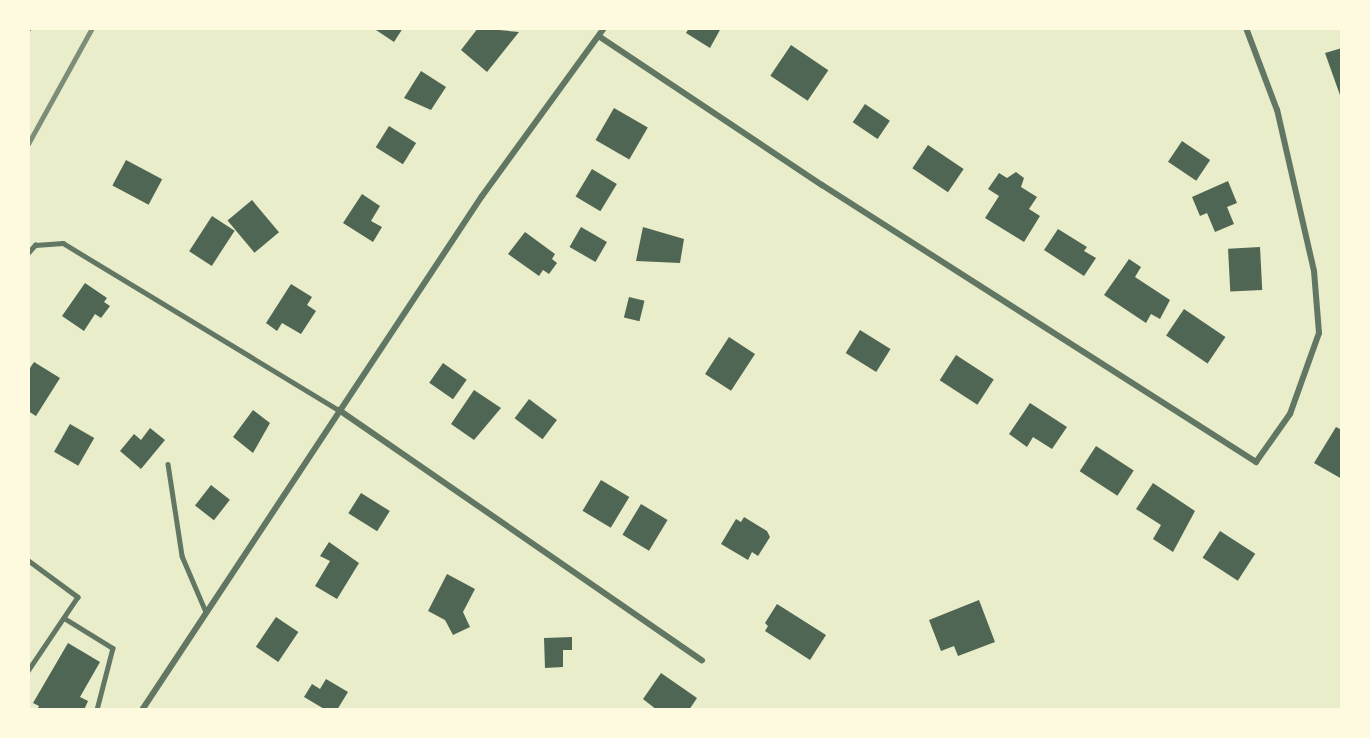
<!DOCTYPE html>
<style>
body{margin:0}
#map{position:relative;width:1370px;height:738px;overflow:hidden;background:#e9edc9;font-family:"Sofia Sans Condensed",sans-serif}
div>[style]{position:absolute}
.building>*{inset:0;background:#4f6655;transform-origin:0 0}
.path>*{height:4px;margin:-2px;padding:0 2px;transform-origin:2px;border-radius:2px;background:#344e41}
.service>*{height:4.5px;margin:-2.25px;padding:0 2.25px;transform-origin:2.25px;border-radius:2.25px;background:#617663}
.minor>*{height:6px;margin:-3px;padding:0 3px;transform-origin:3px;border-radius:3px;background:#617663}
.rail>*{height:4.5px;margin:-2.25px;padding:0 2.25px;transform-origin:2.25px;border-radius:2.25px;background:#7c8e77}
span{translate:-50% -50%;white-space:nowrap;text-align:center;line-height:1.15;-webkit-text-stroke:6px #fefae0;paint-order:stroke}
.frame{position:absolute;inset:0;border:30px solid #fefae0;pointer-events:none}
</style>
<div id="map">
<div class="building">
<div style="clip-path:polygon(373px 28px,403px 28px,394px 42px)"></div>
<div style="clip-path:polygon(478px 28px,519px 32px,487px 72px,461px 50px)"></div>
<div style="clip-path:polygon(689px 28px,721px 28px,710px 48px,686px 33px)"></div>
<div style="left:791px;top:45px;width:45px;height:37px;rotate:34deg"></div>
<div style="clip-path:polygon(1342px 48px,1342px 98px,1341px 98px,1325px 53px)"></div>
<div style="clip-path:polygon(421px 71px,446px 87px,431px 110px,404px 98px)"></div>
<div style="left:865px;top:104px;width:30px;height:22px;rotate:34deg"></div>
<div style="left:614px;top:108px;width:39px;height:37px;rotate:30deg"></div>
<div style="left:389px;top:126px;width:32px;height:25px;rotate:32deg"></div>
<div style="left:1182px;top:141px;width:34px;height:25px;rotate:34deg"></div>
<div style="left:928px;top:145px;width:43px;height:28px;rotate:34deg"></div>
<div style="left:126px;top:160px;width:41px;height:29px;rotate:28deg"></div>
<div style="left:592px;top:169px;width:29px;height:32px;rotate:31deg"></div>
<div style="clip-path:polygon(1016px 172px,1024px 178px,1021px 187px,1037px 197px,1029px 209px,1040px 216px,1024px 242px,985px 218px,999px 196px,988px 189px,999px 173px,1007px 178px)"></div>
<div style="clip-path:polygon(1228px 181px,1237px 203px,1227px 207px,1234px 224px,1215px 232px,1207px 213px,1200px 216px,1192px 197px)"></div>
<div style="clip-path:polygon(362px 194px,380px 206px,371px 221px,382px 227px,373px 242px,343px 223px)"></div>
<div style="left:252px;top:200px;width:42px;height:32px;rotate:50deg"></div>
<div style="left:212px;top:216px;width:27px;height:42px;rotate:33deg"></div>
<div style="left:581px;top:227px;width:30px;height:23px;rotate:30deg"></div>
<div style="clip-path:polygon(643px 227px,684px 239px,680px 263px,636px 261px)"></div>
<div style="clip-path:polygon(1058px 229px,1087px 247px,1084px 251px,1096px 258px,1084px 276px,1044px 250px)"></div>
<div style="clip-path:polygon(525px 232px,555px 254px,552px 259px,557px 263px,549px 274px,543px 270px,539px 276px,508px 254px)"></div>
<div style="left:1260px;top:247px;width:43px;height:32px;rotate:87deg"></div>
<div style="clip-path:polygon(1129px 259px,1141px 267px,1135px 277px,1170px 300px,1160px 319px,1151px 314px,1146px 323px,1104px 295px)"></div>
<div style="clip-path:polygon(85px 283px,107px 298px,104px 302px,110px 306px,101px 318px,95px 314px,84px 331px,62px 316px)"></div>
<div style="clip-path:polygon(291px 284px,312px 297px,307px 305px,316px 311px,301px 334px,282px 323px,277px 331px,266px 323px)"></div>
<div style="left:629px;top:297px;width:16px;height:21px;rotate:14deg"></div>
<div style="left:1184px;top:309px;width:50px;height:32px;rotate:34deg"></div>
<div style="left:860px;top:330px;width:36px;height:27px;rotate:32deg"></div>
<div style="left:729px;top:337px;width:31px;height:44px;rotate:33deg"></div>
<div style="left:956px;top:355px;width:45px;height:30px;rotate:33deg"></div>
<div style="clip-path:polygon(34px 362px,60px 378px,36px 416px,28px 411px,28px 371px)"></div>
<div style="left:443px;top:363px;width:29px;height:24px;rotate:35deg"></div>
<div style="clip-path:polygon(474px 390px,501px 408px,474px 440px,451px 424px)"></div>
<div style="left:529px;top:399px;width:35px;height:24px;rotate:37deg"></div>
<div style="clip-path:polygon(1030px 403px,1067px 427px,1052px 449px,1033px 437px,1027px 447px,1009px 434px)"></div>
<div style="clip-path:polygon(253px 410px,270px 423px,253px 453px,233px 437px)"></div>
<div style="left:70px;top:424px;width:28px;height:32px;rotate:30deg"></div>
<div style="clip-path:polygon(1336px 427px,1342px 430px,1342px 479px,1314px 463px)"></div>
<div style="clip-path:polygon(150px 428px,165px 440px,141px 469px,120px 451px,134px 434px,141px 440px)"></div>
<div style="left:1096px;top:446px;width:45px;height:30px;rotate:33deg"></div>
<div style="left:601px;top:480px;width:33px;height:36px;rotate:31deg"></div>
<div style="clip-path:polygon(1153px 483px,1195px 511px,1173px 552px,1153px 539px,1161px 525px,1136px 509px)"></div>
<div style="left:211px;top:485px;width:24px;height:26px;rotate:38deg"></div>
<div style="left:361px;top:493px;width:34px;height:24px;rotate:32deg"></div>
<div style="left:641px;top:504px;width:31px;height:36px;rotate:31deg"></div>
<div style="clip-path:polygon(744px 517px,767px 531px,770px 537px,758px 556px,752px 552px,748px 560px,721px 544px,736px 519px,741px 522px)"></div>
<div style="left:1220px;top:531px;width:42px;height:32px;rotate:33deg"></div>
<div style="clip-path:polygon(329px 542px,359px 563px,337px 599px,315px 586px,330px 561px,320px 556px)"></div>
<div style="clip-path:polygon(447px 574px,475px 589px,463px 612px,470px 627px,453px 635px,445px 620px,428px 611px)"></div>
<div style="clip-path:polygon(979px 600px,995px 642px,958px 656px,954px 646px,941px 651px,929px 620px)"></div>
<div style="clip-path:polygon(777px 604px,826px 635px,810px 660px,765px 631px,768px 626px,765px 623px)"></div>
<div style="left:276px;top:617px;width:27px;height:36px;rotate:34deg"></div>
<div style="clip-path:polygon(572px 637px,572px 650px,563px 650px,563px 667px,545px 668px,544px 638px)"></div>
<div style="clip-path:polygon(68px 643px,100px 662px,80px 697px,88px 701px,84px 710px,37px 710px,39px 706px,33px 703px)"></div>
<div style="clip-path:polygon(661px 673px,697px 698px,689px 710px,657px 710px,643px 699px)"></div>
<div style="clip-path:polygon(326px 679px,348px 692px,337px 710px,326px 710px,304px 697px,312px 684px,320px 689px)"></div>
</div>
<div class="path">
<div style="left:28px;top:31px;width:4px;rotate:-56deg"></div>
</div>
<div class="service">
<div style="left:28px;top:253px;width:11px;rotate:-49deg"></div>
<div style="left:35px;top:245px;width:28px;rotate:-4deg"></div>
<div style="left:63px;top:243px;width:323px;rotate:31.2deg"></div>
<div style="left:168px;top:464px;width:93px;rotate:81.3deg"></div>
<div style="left:182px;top:556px;width:61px;rotate:66.8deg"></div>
<div style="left:28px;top:560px;width:62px;rotate:36.5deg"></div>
<div style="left:78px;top:597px;width:89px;rotate:124deg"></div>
<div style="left:64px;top:618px;width:57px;rotate:31.5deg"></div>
<div style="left:113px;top:648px;width:64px;rotate:104.5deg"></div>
</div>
<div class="minor">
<div style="left:600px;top:37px;width:267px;rotate:33.7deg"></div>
<div style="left:822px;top:185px;width:515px;rotate:32.55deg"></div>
<div style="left:1256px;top:462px;width:59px;rotate:-54.7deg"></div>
<div style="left:1290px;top:414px;width:86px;rotate:-70.3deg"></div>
<div style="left:1319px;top:333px;width:62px;rotate:-94.6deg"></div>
<div style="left:1314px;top:271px;width:165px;rotate:-102.9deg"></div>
<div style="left:1277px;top:110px;width:88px;rotate:-110.7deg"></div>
<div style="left:339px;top:410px;width:441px;rotate:34.6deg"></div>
<div style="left:142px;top:710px;width:616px;rotate:-56.52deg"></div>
<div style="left:482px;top:196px;width:208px;rotate:-54deg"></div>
</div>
<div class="rail">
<div style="left:28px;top:144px;width:132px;rotate:-61.1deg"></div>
</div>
<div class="frame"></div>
</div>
